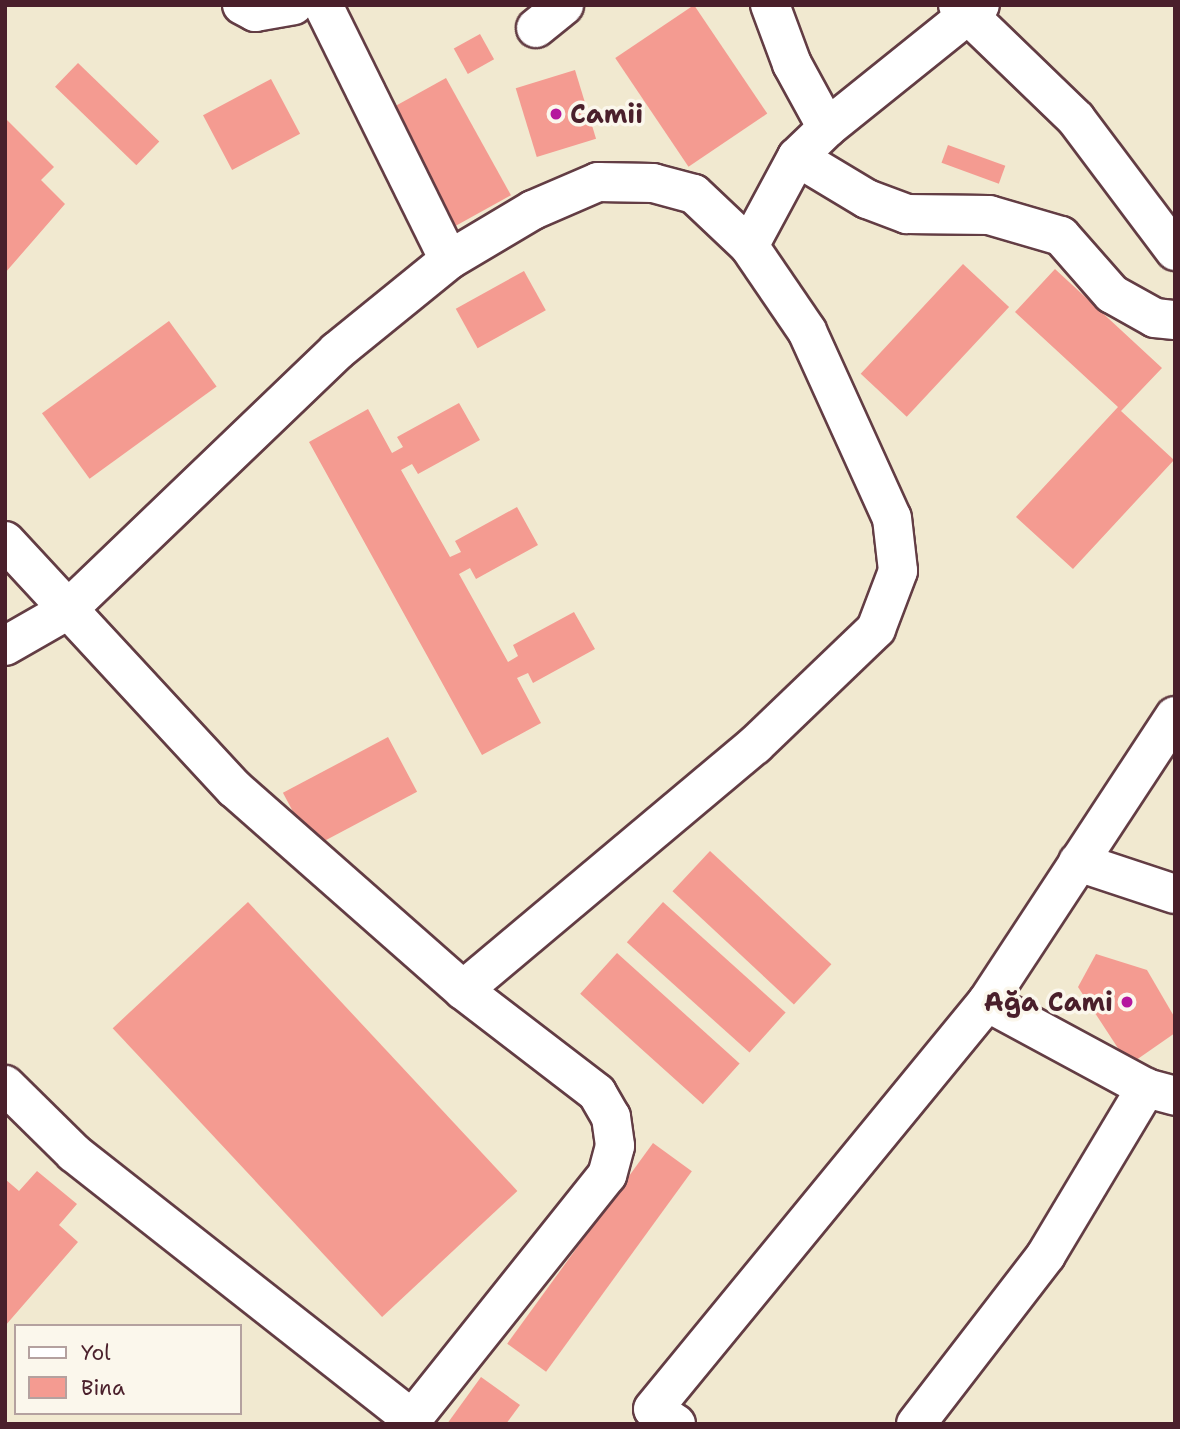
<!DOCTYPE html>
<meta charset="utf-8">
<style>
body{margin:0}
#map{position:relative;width:1180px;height:1429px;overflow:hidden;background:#f1e9d0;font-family:"Shantell Sans",sans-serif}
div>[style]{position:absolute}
.building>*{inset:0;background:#f49b91;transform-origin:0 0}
.roads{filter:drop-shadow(2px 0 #633d44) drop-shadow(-2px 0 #633d44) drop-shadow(0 2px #633d44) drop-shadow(0 -2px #633d44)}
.minor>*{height:38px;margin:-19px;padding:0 19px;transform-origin:19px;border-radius:19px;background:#fff}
.dots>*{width:19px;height:19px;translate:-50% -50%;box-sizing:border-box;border:4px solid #fbf7ec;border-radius:50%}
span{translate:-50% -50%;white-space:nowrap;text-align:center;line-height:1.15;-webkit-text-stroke:7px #fbf7ec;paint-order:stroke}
.poi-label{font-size:26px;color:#4a1f2b;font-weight:700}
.left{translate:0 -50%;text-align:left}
.right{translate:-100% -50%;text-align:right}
.frame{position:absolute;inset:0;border:7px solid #4a1f2b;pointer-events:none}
.legend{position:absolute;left:14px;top:1324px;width:228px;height:91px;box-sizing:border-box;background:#fbf7ec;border:2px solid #b4a19f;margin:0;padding:9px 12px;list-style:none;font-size:21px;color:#4a1f2b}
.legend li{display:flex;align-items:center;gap:14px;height:35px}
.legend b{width:35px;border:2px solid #b4a19f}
</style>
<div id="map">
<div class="building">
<div style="left:694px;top:5px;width:131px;height:95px;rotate:56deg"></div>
<div style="left:480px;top:34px;width:29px;height:30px;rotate:61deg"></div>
<div style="left:78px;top:63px;width:113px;height:33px;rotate:44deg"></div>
<div style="left:575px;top:70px;width:72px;height:62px;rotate:73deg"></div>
<div style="left:446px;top:78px;width:134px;height:63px;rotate:61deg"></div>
<div style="left:271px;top:79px;width:62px;height:77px;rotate:62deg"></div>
<div style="clip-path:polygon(5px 118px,54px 167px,41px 180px,65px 204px,5px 273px)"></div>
<div style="left:948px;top:145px;width:61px;height:19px;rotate:20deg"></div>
<div style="left:963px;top:264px;width:63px;height:150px;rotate:43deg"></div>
<div style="clip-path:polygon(1055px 269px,1162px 368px,1121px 411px,1174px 460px,1073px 569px,1016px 517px,1118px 407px,1015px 312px)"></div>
<div style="left:524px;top:271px;width:45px;height:78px;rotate:61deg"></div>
<div style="left:169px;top:321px;width:81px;height:157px;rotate:54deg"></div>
<div style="clip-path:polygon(459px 403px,480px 440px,418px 474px,412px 464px,401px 470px,450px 557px,461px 552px,455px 541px,517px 507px,538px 545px,476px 579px,470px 568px,459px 574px,508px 662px,518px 656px,513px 645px,574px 612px,595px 649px,533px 683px,528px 673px,517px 678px,541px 723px,482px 755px,309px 442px,368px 409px,392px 453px,403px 447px,397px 437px)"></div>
<div style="left:388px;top:737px;width:62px;height:119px;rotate:62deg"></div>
<div style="left:710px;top:851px;width:166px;height:55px;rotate:43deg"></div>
<div style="left:248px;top:902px;width:395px;height:185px;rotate:47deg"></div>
<div style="left:663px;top:902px;width:165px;height:54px;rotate:42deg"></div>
<div style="left:617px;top:953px;width:165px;height:55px;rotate:42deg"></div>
<div style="clip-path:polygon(1096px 954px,1147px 970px,1175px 1018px,1175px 1033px,1129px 1065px,1078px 987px)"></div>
<div style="left:653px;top:1143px;width:48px;height:248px;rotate:36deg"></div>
<div style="clip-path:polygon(37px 1171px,77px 1204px,59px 1225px,78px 1242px,5px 1326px,5px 1179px,19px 1191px)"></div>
<div style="clip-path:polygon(481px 1377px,520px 1405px,506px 1424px,447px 1424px)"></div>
</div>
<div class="roads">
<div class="minor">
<div style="left:242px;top:5px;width:15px;rotate:28deg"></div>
<div style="left:255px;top:12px;width:39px;rotate:-10deg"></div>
<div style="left:323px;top:5px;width:284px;rotate:63.7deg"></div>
<div style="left:958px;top:5px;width:164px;rotate:44deg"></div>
<div style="left:1076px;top:119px;width:165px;rotate:53.1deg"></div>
<div style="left:536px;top:28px;width:36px;rotate:-39deg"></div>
<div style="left:827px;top:128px;width:196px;rotate:-38.8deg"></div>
<div style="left:797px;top:157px;width:82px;rotate:31deg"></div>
<div style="left:867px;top:199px;width:43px;rotate:20.6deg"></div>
<div style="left:907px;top:214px;width:82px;rotate:0.7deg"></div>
<div style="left:989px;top:215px;width:75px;rotate:16.3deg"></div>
<div style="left:1061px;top:236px;width:77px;rotate:48.7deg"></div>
<div style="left:1112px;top:294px;width:49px;rotate:29.2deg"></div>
<div style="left:1155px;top:318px;width:20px;rotate:6deg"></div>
<div style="left:749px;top:246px;width:101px;rotate:-61.7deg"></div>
<div style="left:797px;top:157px;width:42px;rotate:-44deg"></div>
<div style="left:827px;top:128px;width:73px;rotate:-118.7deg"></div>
<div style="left:792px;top:64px;width:63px;rotate:-110.4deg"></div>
<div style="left:5px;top:541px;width:338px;rotate:47.2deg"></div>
<div style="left:235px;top:789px;width:304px;rotate:41.4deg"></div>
<div style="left:463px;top:990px;width:169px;rotate:37.5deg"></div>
<div style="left:597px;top:1093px;width:28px;rotate:60deg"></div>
<div style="left:611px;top:1117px;width:29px;rotate:82deg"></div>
<div style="left:615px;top:1146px;width:30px;rotate:105deg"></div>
<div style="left:607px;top:1175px;width:312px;rotate:128.6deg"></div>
<div style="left:412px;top:1419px;width:430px;rotate:-141.8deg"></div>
<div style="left:74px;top:1153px;width:97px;rotate:-135.4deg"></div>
<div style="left:5px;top:646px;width:70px;rotate:-29.8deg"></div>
<div style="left:66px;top:611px;width:376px;rotate:-43.8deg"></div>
<div style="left:337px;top:351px;width:144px;rotate:-39.1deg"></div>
<div style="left:449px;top:260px;width:98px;rotate:-30.8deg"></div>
<div style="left:533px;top:210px;width:71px;rotate:-23.3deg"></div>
<div style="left:598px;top:182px;width:55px;rotate:1deg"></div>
<div style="left:653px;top:183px;width:42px;rotate:15deg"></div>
<div style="left:694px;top:194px;width:76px;rotate:43.4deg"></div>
<div style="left:749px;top:246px;width:103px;rotate:55.7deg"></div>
<div style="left:807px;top:331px;width:205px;rotate:65.6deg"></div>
<div style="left:892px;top:518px;width:53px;rotate:83.5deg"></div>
<div style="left:898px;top:571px;width:62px;rotate:110.8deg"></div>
<div style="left:876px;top:629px;width:168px;rotate:136.2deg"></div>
<div style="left:755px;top:745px;width:381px;rotate:140deg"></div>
<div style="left:1078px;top:862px;width:102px;rotate:18.3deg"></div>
<div style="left:987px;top:1002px;width:181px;rotate:28.4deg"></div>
<div style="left:1146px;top:1088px;width:30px;rotate:15deg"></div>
<div style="left:676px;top:1424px;width:27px;rotate:-147deg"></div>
<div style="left:653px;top:1409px;width:527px;rotate:-50.63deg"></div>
<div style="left:987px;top:1002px;width:342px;rotate:-56.7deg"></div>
<div style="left:916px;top:1424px;width:213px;rotate:-52.4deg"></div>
<div style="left:1046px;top:1255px;width:195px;rotate:-59.1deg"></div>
</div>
</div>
<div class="dots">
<div style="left:556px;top:114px;background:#b5179e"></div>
<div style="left:1127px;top:1002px;background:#b5179e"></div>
</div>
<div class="poi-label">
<span class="left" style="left:570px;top:114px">Camii</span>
<span class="right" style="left:1113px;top:1002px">Ağa Cami</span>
</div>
<div class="frame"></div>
<ul class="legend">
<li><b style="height:9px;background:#fff"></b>Yol</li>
<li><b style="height:19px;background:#f49b91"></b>Bina</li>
</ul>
</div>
